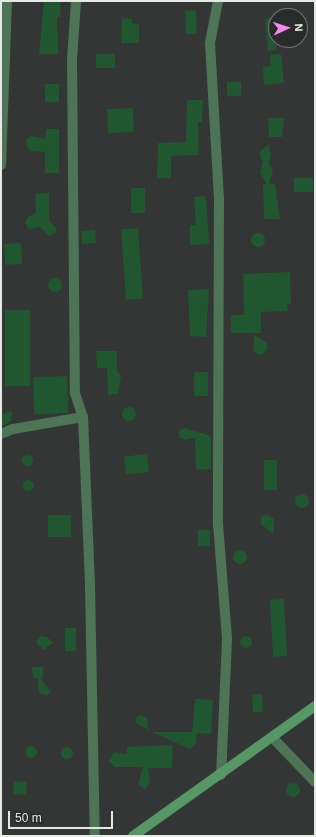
<!DOCTYPE html>
<style>
body{margin:0}
#map{position:relative;width:316px;height:837px;overflow:hidden;background:#333634;font-family:Helvetica,sans-serif}
div>[style]{position:absolute}
.building>*{inset:0;background:#205730;transform-origin:0 0}
.round{border-radius:50%}
.street>*{height:10px;margin:-5px;padding:0 5px;transform-origin:5px;border-radius:5px;background:#4d7455}
.secondary>*{height:10px;margin:-5px;padding:0 5px;transform-origin:5px;border-radius:5px;background:#569766}
span{translate:-50% -50%;white-space:nowrap;text-align:center;line-height:1.15;-webkit-text-stroke:3.5px #292c2a;paint-order:stroke}
.frame{position:absolute;inset:0;border:2px solid #e6e8e6;pointer-events:none}
.north{position:absolute;left:268px;top:8px;width:40px;height:40px;box-sizing:border-box;background:#292c2a;border:1px solid #757775;border-radius:50%;rotate:87deg;font-size:11px;font-weight:700;line-height:16px;text-align:center;color:#e6e8e6}
.north::after{content:'';display:block;margin:auto;width:14px;height:18px;background:#f689ee;clip-path:polygon(50% 0,100% 100%,50% 72%,0 100%)}
.scale{position:absolute;left:8px;top:811px;width:105px;height:18px;box-sizing:border-box;border:2px solid #e6e8e6;border-top:0;padding-left:5px;font-size:12px;line-height:14px;white-space:nowrap;color:#e6e8e6;-webkit-text-stroke:3px #292c2a;paint-order:stroke}
</style>
<div id="map">
<div class="building">
<div style="clip-path:polygon(44px 1px,61px 1px,60px 17px,57px 17px,58px 54px,39px 54px)"></div>
<div style="left:196px;top:10px;width:24px;height:11px;rotate:88deg"></div>
<div style="clip-path:polygon(122px 18px,132px 19px,132px 23px,139px 24px,139px 43px,121px 43px)"></div>
<div style="clip-path:polygon(276px 18px,276px 50px,268px 51px,265px 19px)"></div>
<div style="left:96px;top:54px;width:19px;height:14px"></div>
<div style="clip-path:polygon(281px 54px,284px 83px,264px 85px,263px 67px,271px 66px,270px 55px)"></div>
<div style="left:227px;top:82px;width:14px;height:14px"></div>
<div style="left:45px;top:84px;width:14px;height:18px"></div>
<div style="clip-path:polygon(187px 100px,203px 100px,202px 122px,198px 122px,199px 155px,171px 156px,171px 178px,157px 178px,158px 143px,186px 142px)"></div>
<div style="left:133px;top:108px;width:24px;height:26px;rotate:88deg"></div>
<div style="clip-path:polygon(268px 118px,284px 118px,282px 137px,269px 137px)"></div>
<div style="clip-path:polygon(46px 129px,59px 129px,59px 173px,45px 173px,45px 152px,31px 151px,26px 146px,27px 139px,31px 136px,46px 139px)"></div>
<div style="clip-path:polygon(268px 145px,271px 154px,269px 163px,273px 171px,269px 184px,275px 184px,280px 219px,264px 219px,263px 185px,267px 184px,260px 173px,263px 162px,259px 153px)"></div>
<div style="left:294px;top:178px;width:19px;height:14px"></div>
<div style="left:131px;top:188px;width:14px;height:25px"></div>
<div style="clip-path:polygon(49px 193px,49px 220px,57px 229px,55px 233px,49px 236px,40px 227px,29px 229px,25px 223px,28px 217px,36px 213px,35px 194px)"></div>
<div style="clip-path:polygon(206px 196px,209px 244px,190px 245px,190px 225px,196px 225px,194px 197px)"></div>
<div style="left:138px;top:228px;width:71px;height:17px;rotate:86deg"></div>
<div style="left:95px;top:230px;width:13px;height:14px;rotate:86deg"></div>
<div class="round" style="left:251px;top:233px;width:14px;height:14px"></div>
<div style="left:21px;top:243px;width:21px;height:17px;rotate:87deg"></div>
<div style="clip-path:polygon(290px 272px,291px 304px,287px 304px,288px 311px,261px 312px,261px 333px,231px 333px,231px 315px,244px 315px,243px 274px)"></div>
<div class="round" style="left:48px;top:278px;width:14px;height:14px"></div>
<div style="clip-path:polygon(209px 289px,206px 337px,190px 336px,188px 290px)"></div>
<div style="left:5px;top:310px;width:25px;height:76px"></div>
<div style="clip-path:polygon(254px 335px,267px 343px,268px 348px,264px 354px,259px 355px,253px 350px)"></div>
<div style="clip-path:polygon(96px 351px,117px 351px,117px 371px,121px 376px,118px 394px,108px 395px,107px 368px,97px 368px)"></div>
<div style="left:194px;top:372px;width:14px;height:24px"></div>
<div style="left:67px;top:376px;width:37px;height:34px;rotate:88deg"></div>
<div class="round" style="left:122px;top:407px;width:14px;height:14px"></div>
<div style="clip-path:polygon(12px 411px,11px 421px,2px 426px,1px 415px)"></div>
<div style="clip-path:polygon(185px 428px,211px 436px,211px 469px,196px 470px,195px 438px,184px 440px,179px 437px,179px 431px)"></div>
<div style="left:147px;top:454px;width:18px;height:23px;rotate:84deg"></div>
<div class="round" style="left:21.5px;top:454.5px;width:11px;height:11px"></div>
<div style="left:264px;top:460px;width:13px;height:30px"></div>
<div class="round" style="left:22.5px;top:479.5px;width:11px;height:11px"></div>
<div class="round" style="left:295px;top:494px;width:14px;height:14px"></div>
<div style="clip-path:polygon(266px 514px,274px 519px,273px 534px,261px 524px,261px 517px)"></div>
<div style="left:48px;top:515px;width:23px;height:22px"></div>
<div style="left:198px;top:530px;width:12px;height:16px"></div>
<div class="round" style="left:233px;top:550px;width:14px;height:14px"></div>
<div style="left:284px;top:599px;width:57px;height:14px;rotate:87deg"></div>
<div style="left:65px;top:628px;width:11px;height:23px"></div>
<div class="round" style="left:240px;top:636px;width:12px;height:12px"></div>
<div style="clip-path:polygon(41px 636px,47px 637px,53px 643px,43px 650px,36px 642px)"></div>
<div style="clip-path:polygon(32px 667px,43px 667px,43px 677px,40px 678px,51px 692px,47px 695px,39px 693px,38px 678px,33px 678px)"></div>
<div style="left:262px;top:694px;width:18px;height:10px;rotate:87deg"></div>
<div style="clip-path:polygon(195px 699px,213px 700px,211px 734px,197px 733px,196px 743px,190px 749px,152px 732px,192px 732px)"></div>
<div style="clip-path:polygon(140px 715px,147px 718px,148px 730px,135px 722px,137px 717px)"></div>
<div style="clip-path:polygon(173px 745px,172px 768px,148px 768px,150px 783px,145px 789px,138px 784px,143px 767px,115px 767px,109px 761px,114px 752px,127px 754px,127px 747px)"></div>
<div class="round" style="left:25px;top:746px;width:12px;height:12px"></div>
<div class="round" style="left:61px;top:747px;width:12px;height:12px"></div>
<div style="left:14px;top:781px;width:13px;height:13px;rotate:4deg"></div>
<div class="round" style="left:286px;top:783px;width:14px;height:14px"></div>
</div>
<div class="street">
<div style="left:76px;top:1px;width:58px;rotate:93.9deg"></div>
<div style="left:72px;top:59px;width:334px;rotate:89.5deg"></div>
<div style="left:75px;top:393px;width:25px;rotate:72deg"></div>
<div style="left:83px;top:417px;width:169px;rotate:87.6deg"></div>
<div style="left:90px;top:586px;width:250px;rotate:88.9deg"></div>
<div style="left:218px;top:1px;width:43px;rotate:100.8deg"></div>
<div style="left:210px;top:43px;width:157px;rotate:86.7deg"></div>
<div style="left:219px;top:200px;width:324px;rotate:90.2deg"></div>
<div style="left:218px;top:524px;width:115px;rotate:85.5deg"></div>
<div style="left:227px;top:639px;width:136px;rotate:92.5deg"></div>
<div style="left:1px;top:165px;width:164px;rotate:-87.9deg"></div>
<div style="left:1px;top:434px;width:13px;rotate:-23deg"></div>
<div style="left:13px;top:429px;width:71px;rotate:-9.7deg"></div>
<div style="left:272px;top:737px;width:62px;rotate:46.3deg"></div>
</div>
<div class="secondary">
<div style="left:133px;top:836px;width:224px;rotate:-35.5deg"></div>
</div>
<div class="frame"></div>
<div class="north">N</div>
<div class="scale">50 m</div>
</div>
